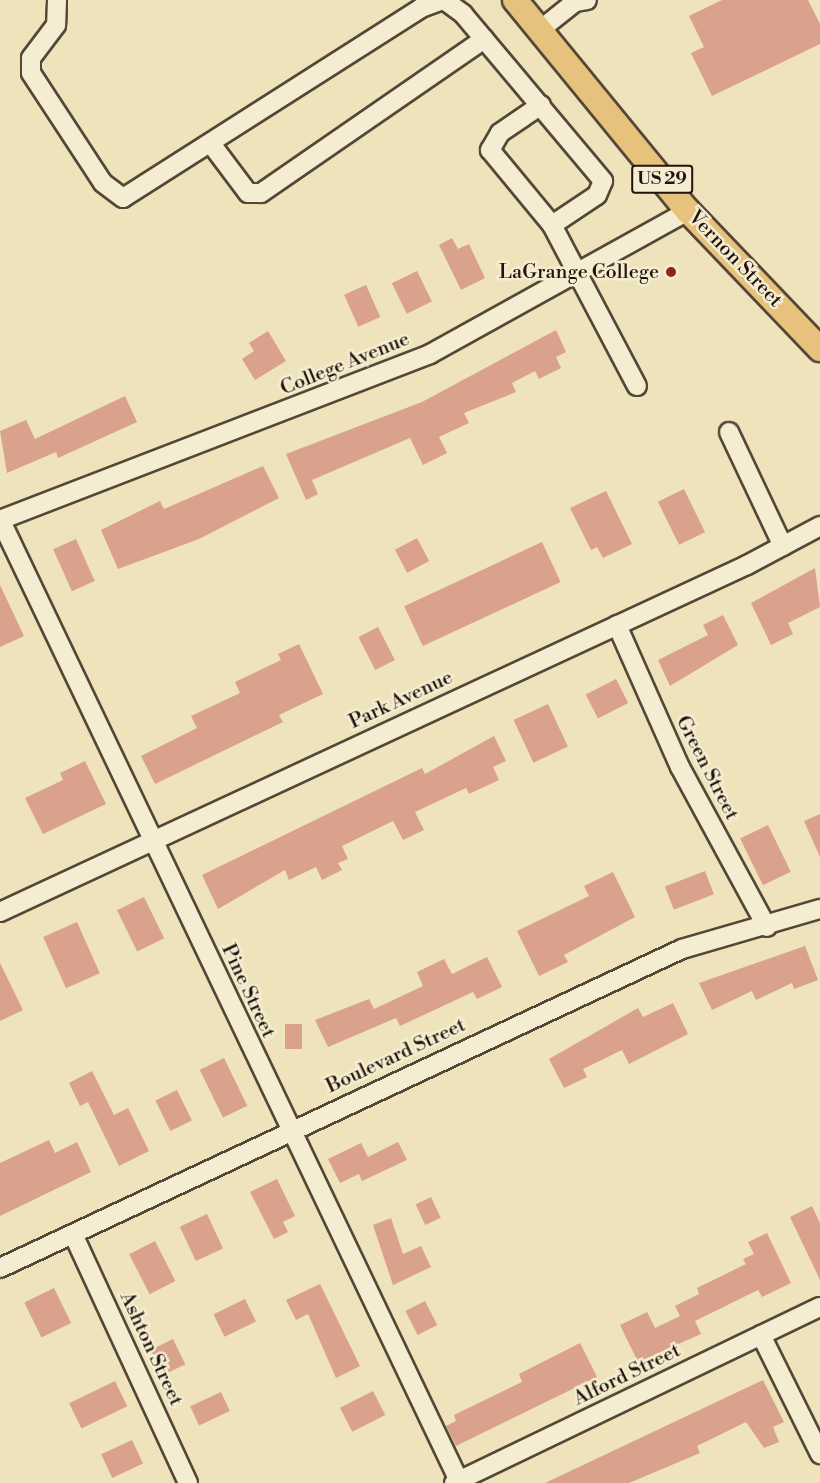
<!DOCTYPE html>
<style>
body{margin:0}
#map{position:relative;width:820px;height:1483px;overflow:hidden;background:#eee3ba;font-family:"Libre Bodoni",serif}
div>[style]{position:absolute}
.building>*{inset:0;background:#daa28d;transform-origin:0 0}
.roads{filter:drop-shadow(2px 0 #554737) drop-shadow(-2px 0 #554737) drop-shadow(0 2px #554737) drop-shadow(0 -2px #554737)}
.minor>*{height:18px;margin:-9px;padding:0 9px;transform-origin:9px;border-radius:9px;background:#f4edd2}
.major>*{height:24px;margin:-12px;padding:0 12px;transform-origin:12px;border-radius:12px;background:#e7c27d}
.dots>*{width:16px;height:16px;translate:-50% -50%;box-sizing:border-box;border:3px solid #f4edd2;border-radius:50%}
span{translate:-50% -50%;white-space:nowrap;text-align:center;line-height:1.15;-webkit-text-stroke:5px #f4edd2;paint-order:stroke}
.shield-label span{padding:2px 4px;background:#f4edd2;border:2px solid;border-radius:4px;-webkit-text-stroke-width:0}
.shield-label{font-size:18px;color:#22130b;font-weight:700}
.street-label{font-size:20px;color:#22130b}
.poi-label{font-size:20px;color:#22130b}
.right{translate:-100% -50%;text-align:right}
</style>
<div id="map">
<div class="building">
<div style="clip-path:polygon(722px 0,808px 0,820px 24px,820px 44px,712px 96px,691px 53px,704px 47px,689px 16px)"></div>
<div style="clip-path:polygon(452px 238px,458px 249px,469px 244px,485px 278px,461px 290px,439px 245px)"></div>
<div style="left:417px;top:271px;width:34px;height:28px;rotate:64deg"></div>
<div style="left:366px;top:285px;width:35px;height:24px;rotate:66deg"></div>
<div style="clip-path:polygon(556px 330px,566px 352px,556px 357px,561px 368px,539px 379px,535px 371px,512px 383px,516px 392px,464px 413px,469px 423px,439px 437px,447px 453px,423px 465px,410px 438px,312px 480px,318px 494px,306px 500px,286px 454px,422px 402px)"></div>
<div style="clip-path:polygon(268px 331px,286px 361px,255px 380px,242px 359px,254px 351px,249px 343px)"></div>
<div style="clip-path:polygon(125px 396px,137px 422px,58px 458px,56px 452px,7px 473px,0 431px,26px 420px,35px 439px)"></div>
<div style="clip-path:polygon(263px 466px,279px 498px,199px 539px,118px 569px,101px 530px,160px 501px,164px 509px)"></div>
<div style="left:684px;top:489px;width:48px;height:29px;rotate:64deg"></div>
<div style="clip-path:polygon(606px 491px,632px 544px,603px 558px,597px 547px,591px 550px,570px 508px)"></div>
<div style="left:417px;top:538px;width:26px;height:25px;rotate:62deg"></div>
<div style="left:76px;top:539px;width:46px;height:25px;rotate:66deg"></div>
<div style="left:542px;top:542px;width:44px;height:152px;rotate:65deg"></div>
<div style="clip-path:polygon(815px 568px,820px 607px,788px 623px,793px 634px,771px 645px,751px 603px)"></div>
<div style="clip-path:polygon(0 585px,24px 636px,0 647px)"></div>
<div style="clip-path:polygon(723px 615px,738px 645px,670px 686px,658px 660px,708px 635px,703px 625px)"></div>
<div style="left:378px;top:627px;width:37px;height:22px;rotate:63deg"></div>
<div style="clip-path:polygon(299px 644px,323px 694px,279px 715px,283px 722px,155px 784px,141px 756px,197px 728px,191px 716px,240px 693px,235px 682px,281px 660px,278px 654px)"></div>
<div style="left:616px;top:679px;width:27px;height:34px;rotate:63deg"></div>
<div style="left:548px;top:704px;width:47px;height:38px;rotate:65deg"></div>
<div style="clip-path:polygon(494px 736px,506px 761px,493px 767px,499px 780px,469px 794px,466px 788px,415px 812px,424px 830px,403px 840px,393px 821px,342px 846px,348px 859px,338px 863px,342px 870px,322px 880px,316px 867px,289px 880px,285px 870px,218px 909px,202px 875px,422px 768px,425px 774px)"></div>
<div style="clip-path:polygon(85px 761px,106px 804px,43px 834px,25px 798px,63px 780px,60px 773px)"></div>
<div style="clip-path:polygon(820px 814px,820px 857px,804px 821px)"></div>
<div style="left:768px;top:825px;width:52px;height:31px;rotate:64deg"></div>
<div style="left:705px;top:871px;width:25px;height:43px;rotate:69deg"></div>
<div style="clip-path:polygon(613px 872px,635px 917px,564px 955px,568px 962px,539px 976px,517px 931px,589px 896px,584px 886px)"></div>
<div style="left:144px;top:897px;width:46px;height:30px;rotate:64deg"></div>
<div style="left:77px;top:922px;width:56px;height:37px;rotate:66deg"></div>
<div style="clip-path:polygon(805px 946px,818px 980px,794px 989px,792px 983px,756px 1000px,752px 991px,712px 1010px,699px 983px)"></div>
<div style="clip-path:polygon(487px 957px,502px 987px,477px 999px,473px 992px,400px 1026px,396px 1018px,328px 1047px,315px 1020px,369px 999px,374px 1009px,423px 986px,417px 972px,444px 959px,452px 974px)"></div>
<div style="clip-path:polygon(0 963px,23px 1010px,0 1021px)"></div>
<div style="clip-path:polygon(673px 1003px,688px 1034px,629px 1064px,622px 1050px,583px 1069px,587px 1077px,564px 1088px,549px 1059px,638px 1008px,643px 1017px)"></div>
<div style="left:302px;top:1024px;width:25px;height:17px;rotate:90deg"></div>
<div style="left:224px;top:1058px;width:53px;height:27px;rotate:64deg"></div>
<div style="clip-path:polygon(92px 1071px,114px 1115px,128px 1108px,149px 1151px,119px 1166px,88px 1102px,80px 1106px,69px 1083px)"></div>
<div style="left:177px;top:1090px;width:34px;height:24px;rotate:64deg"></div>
<div style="clip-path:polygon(49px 1140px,55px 1153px,77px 1142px,91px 1172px,0 1216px,0 1163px)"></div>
<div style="clip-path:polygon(398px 1142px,407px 1160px,362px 1181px,359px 1174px,340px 1183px,328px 1159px,361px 1143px,368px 1157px)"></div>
<div style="clip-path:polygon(277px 1179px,295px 1216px,283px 1222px,288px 1232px,274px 1239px,250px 1192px)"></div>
<div style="left:431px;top:1197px;width:23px;height:17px;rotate:65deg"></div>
<div style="clip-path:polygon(812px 1206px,820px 1223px,820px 1280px,790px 1217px)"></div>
<div style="left:207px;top:1214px;width:38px;height:30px;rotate:65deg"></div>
<div style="clip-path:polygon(391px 1218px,403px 1254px,421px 1246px,431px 1267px,393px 1285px,373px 1225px)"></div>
<div style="clip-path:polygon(767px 1233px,791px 1283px,762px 1297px,758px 1290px,695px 1321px,701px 1334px,638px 1362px,620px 1325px,647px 1312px,655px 1328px,680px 1316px,675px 1306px,699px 1294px,697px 1288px,746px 1264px,743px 1259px,754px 1254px,748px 1242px)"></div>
<div style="left:155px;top:1241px;width:45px;height:29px;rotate:63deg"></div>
<div style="clip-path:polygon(320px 1284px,360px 1366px,336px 1378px,308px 1314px,296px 1320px,286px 1300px)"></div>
<div style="left:54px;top:1288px;width:39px;height:33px;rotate:64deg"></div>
<div style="left:245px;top:1299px;width:25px;height:35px;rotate:64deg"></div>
<div style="left:425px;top:1301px;width:27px;height:22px;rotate:63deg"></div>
<div style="left:173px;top:1339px;width:28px;height:25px;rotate:64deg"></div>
<div style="clip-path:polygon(580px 1343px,597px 1377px,456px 1446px,446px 1426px,456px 1421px,454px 1415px,522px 1382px,519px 1374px)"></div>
<div style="clip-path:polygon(763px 1380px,784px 1422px,773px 1427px,779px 1442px,764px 1448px,746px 1422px,697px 1446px,700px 1453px,629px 1483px,545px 1483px)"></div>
<div style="left:115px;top:1381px;width:28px;height:51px;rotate:64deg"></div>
<div style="left:373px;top:1391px;width:27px;height:37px;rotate:63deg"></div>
<div style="left:221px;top:1392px;width:21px;height:34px;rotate:65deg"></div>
<div style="left:132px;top:1440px;width:26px;height:34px;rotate:65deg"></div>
</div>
<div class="roads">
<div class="minor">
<div style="left:57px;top:0;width:25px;rotate:92deg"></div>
<div style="left:56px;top:25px;width:41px;rotate:127.1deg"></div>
<div style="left:31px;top:58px;width:15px;rotate:90deg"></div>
<div style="left:31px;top:73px;width:131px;rotate:56.8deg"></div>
<div style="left:103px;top:183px;width:25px;rotate:37deg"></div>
<div style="left:123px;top:198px;width:353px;rotate:-32.5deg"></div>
<div style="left:421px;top:8px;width:23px;rotate:-20deg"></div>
<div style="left:444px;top:0;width:24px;rotate:36deg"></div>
<div style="left:463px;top:14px;width:218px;rotate:50deg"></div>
<div style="left:603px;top:181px;width:15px;rotate:113deg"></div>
<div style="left:597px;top:195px;width:54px;rotate:146.3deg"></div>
<div style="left:552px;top:225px;width:182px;rotate:62.2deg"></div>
<div style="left:540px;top:30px;width:45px;rotate:-38.7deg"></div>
<div style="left:575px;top:2px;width:12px;rotate:-9deg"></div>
<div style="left:541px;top:105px;width:50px;rotate:145.7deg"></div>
<div style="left:500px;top:133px;width:20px;rotate:120deg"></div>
<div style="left:490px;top:150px;width:97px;rotate:50.4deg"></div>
<div style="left:212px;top:145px;width:60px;rotate:53.1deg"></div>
<div style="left:248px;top:193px;width:13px"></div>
<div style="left:261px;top:193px;width:271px;rotate:-34.6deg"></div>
<div style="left:729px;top:432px;width:126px;rotate:64.7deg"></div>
<div style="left:0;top:519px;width:1066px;rotate:64.49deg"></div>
<div style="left:0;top:520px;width:461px;rotate:-21.1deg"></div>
<div style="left:430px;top:354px;width:295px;rotate:-29deg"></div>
<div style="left:617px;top:625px;width:155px;rotate:66.1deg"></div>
<div style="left:680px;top:767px;width:182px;rotate:61.5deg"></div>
<div style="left:0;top:912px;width:824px;rotate:-24.92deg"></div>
<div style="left:747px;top:565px;width:83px;rotate:-28.1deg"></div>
<div style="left:73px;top:1234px;width:274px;rotate:65.2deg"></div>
<div style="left:0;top:1268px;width:753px;rotate:-25.07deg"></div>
<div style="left:682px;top:949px;width:144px;rotate:-16.2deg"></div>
<div style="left:761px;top:1335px;width:133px;rotate:63.6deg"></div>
<div style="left:454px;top:1483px;width:406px;rotate:-25.7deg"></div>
</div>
<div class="major">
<div style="left:515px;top:0;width:273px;rotate:50.7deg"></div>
<div style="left:688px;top:211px;width:191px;rotate:46.3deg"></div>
</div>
</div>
<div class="dots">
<div style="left:671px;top:272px;background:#8f2418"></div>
</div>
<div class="shield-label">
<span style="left:662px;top:179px">US 29</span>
</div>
<div class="street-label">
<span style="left:735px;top:259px;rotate:46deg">Vernon Street</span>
<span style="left:345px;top:364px;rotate:-22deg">College Avenue</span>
<span style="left:401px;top:700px;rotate:-25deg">Park Avenue</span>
<span style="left:707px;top:768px;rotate:63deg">Green Street</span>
<span style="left:248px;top:991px;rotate:65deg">Pine Street</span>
<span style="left:396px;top:1056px;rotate:-25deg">Boulevard Street</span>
<span style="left:151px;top:1349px;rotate:65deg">Ashton Street</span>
<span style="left:627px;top:1375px;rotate:-26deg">Alford Street</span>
</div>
<div class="poi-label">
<span class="right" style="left:659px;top:272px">LaGrange College</span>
</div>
</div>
